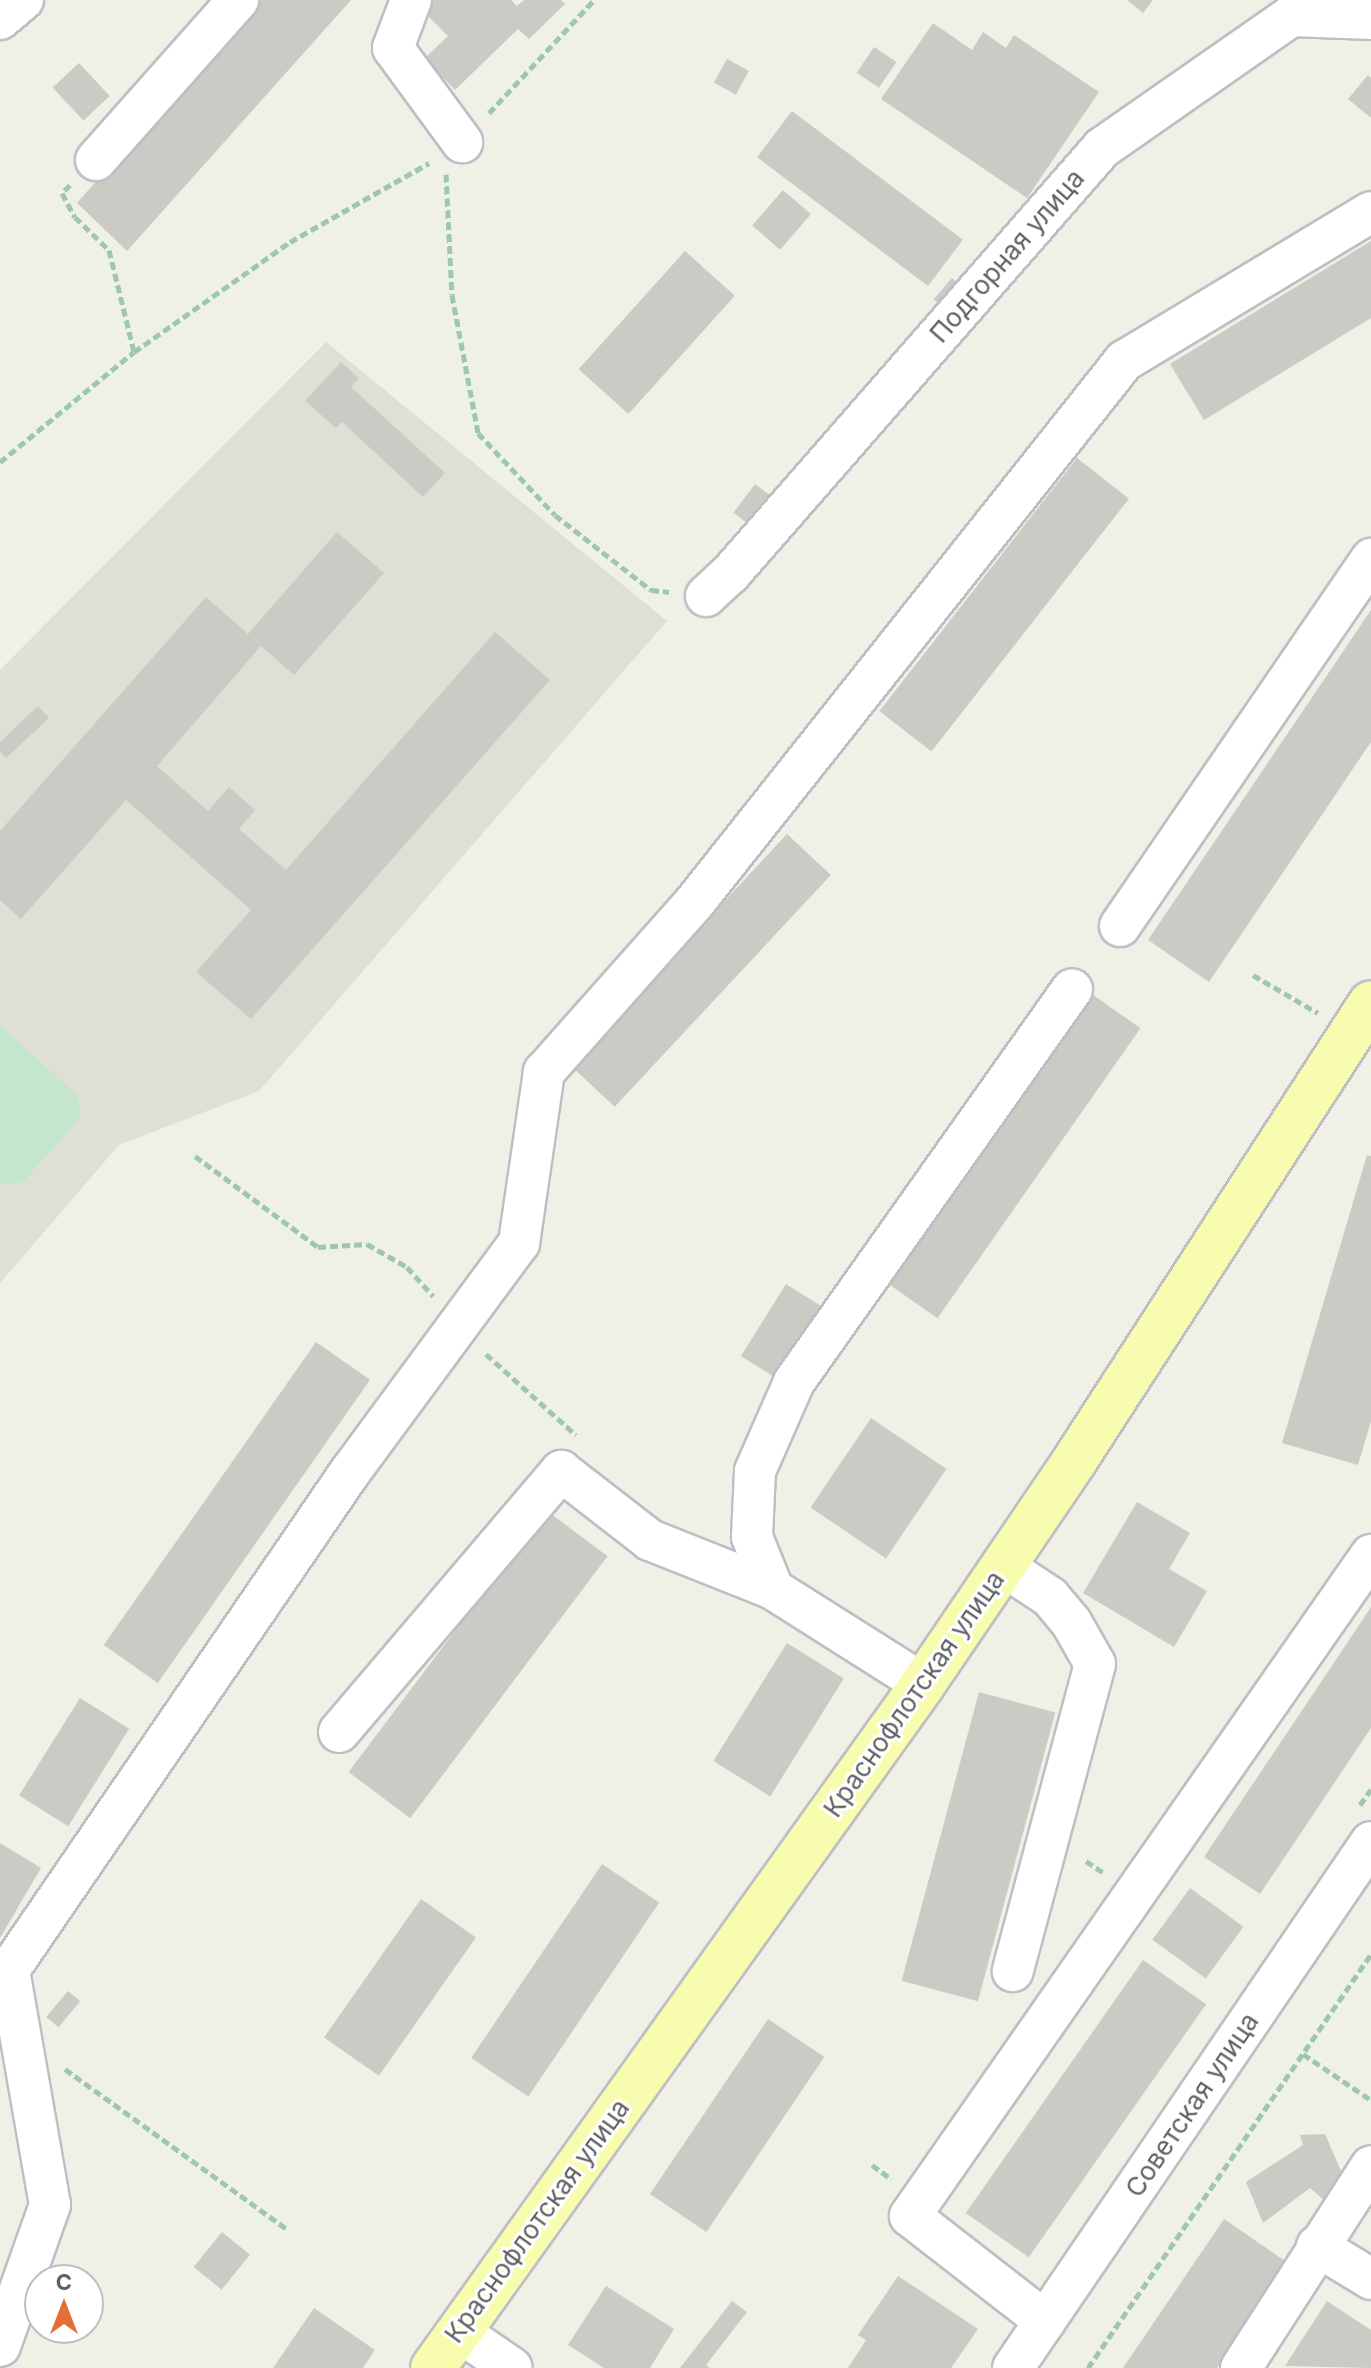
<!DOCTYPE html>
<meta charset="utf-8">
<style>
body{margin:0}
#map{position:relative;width:1371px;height:2368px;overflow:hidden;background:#eff0e6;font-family:Inter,sans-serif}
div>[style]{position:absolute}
.education>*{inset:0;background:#dfdfd5}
.green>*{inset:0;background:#c4e6cc}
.building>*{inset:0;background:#cbcac4;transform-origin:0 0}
.path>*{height:5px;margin-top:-2.5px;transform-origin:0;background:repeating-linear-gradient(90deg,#9ec6b3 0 8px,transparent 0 12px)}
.roads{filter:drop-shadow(2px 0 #bebec4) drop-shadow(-2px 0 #bebec4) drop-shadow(0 2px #bebec4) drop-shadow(0 -2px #bebec4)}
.minor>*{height:40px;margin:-20px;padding:0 20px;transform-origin:20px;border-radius:20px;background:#fff}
.major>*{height:44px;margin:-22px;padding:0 22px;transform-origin:22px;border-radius:22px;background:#f7fcaf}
span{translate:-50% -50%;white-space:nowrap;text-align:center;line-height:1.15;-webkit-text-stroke:6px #fff;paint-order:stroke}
.street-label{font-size:26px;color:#5e6066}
.north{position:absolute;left:24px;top:2264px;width:80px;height:80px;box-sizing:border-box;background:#fff;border:2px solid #bfbfc2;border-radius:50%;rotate:0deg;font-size:22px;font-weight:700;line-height:32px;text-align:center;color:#5e6066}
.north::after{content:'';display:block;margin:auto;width:28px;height:36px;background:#e46e38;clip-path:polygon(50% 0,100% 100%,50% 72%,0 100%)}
</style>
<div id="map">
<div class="education">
<div style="clip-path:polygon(326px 342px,667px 621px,259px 1091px,119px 1145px,0 1283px,0 670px)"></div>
</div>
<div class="green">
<div style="clip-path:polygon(0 1025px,78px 1096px,81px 1117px,22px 1183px,0 1183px)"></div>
</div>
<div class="building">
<div style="clip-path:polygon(256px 0,351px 0,127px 251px,77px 203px)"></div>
<div style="clip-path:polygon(418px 0,511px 0,517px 6px,524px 0,561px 0,565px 4px,529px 39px,518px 29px,455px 90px,425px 58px,448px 36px,415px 3px)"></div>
<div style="clip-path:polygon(1127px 0,1153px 0,1143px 13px)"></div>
<div style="clip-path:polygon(933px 23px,972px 50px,983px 32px,1006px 48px,1014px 35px,1099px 92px,1027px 198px,881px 99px)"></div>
<div style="left:874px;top:47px;width:27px;height:31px;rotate:34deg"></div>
<div style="left:727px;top:59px;width:25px;height:27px;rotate:29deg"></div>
<div style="left:79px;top:63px;width:45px;height:36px;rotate:47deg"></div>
<div style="clip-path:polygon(1368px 75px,1371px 78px,1371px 118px,1348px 99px)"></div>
<div style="left:792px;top:111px;width:214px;height:58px;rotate:37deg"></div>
<div style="left:783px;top:190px;width:37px;height:47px;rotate:41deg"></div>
<div style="clip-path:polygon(1371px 241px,1371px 318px,1204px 420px,1170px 364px)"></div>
<div style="left:685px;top:251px;width:67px;height:159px;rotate:42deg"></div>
<div style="left:952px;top:278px;width:20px;height:28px;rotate:41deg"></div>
<div style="clip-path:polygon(341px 362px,359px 378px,351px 387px,445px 473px,423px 497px,342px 422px,336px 428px,305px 401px)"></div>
<div style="left:1077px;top:458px;width:66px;height:321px;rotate:38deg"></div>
<div style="left:755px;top:484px;width:21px;height:36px;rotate:37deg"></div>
<div style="clip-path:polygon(337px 532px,384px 573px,294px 675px,261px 646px,157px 766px,208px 811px,229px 787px,255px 810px,239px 829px,286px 870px,495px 632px,550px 680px,251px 1019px,196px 972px,251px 910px,126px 800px,21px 919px,0 900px,0 831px,206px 597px,248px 634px)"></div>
<div style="clip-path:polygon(1371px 610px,1371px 742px,1209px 982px,1148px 940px)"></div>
<div style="clip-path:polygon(38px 706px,49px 718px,6px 758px,0 752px,0 742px)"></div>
<div style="left:787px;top:834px;width:60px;height:317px;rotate:43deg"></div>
<div style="left:1093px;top:995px;width:58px;height:354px;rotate:35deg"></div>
<div style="clip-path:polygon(1367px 1155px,1371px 1156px,1371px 1421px,1358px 1465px,1282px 1443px)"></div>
<div style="left:786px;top:1284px;width:46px;height:85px;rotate:32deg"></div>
<div style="left:316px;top:1342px;width:66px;height:370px;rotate:35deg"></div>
<div style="left:871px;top:1418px;width:91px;height:108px;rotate:34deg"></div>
<div style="clip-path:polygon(1137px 1502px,1190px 1533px,1169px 1569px,1207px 1591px,1174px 1647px,1083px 1593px)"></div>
<div style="left:546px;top:1510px;width:77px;height:328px;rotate:37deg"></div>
<div style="clip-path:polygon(1371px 1607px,1371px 1728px,1260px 1894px,1204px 1857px)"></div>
<div style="left:787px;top:1643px;width:67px;height:139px;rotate:32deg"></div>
<div style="left:979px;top:1692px;width:79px;height:299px;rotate:15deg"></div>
<div style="left:80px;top:1698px;width:58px;height:115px;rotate:32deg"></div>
<div style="clip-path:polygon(0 1843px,41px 1868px,0 1938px)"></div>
<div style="left:602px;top:1864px;width:69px;height:234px;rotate:34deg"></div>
<div style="left:1190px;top:1888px;width:66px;height:64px;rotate:36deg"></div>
<div style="left:421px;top:1899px;width:67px;height:169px;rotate:35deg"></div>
<div style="left:1143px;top:1960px;width:77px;height:309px;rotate:35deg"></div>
<div style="left:68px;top:1991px;width:16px;height:34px;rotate:40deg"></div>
<div style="left:768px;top:2019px;width:68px;height:211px;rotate:34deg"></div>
<div style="clip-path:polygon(1325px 2134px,1345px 2180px,1325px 2201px,1310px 2188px,1263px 2223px,1246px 2182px,1303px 2145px,1300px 2135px)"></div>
<div style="clip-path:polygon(1224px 2219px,1288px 2263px,1217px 2368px,1123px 2368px)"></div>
<div style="left:222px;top:2232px;width:36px;height:45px;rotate:39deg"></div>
<div style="clip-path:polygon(898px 2276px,978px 2329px,951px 2368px,848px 2368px,866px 2340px,858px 2335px)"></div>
<div style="clip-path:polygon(606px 2286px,674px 2329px,650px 2368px,604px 2368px,568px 2345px)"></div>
<div style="clip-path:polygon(732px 2301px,747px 2312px,706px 2365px,710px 2368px,680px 2368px)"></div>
<div style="clip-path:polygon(1327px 2301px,1371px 2330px,1371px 2368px,1285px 2366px)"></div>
<div style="clip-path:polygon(314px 2308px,375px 2350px,363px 2368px,273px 2368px)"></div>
</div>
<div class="path">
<div style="left:489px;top:113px;width:154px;rotate:-47.1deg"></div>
<div style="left:446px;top:174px;width:121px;rotate:87.2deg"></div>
<div style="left:452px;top:295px;width:140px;rotate:79.3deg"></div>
<div style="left:478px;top:433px;width:112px;rotate:46.8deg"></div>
<div style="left:555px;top:515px;width:122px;rotate:38deg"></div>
<div style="left:651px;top:590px;width:18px;rotate:6deg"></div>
<div style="left:70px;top:185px;width:11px;rotate:135deg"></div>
<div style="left:62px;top:193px;width:27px;rotate:62deg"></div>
<div style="left:75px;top:217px;width:47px;rotate:44.1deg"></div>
<div style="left:109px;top:250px;width:105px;rotate:76.2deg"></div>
<div style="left:0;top:462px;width:173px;rotate:-39.4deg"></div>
<div style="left:134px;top:352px;width:191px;rotate:-35.2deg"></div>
<div style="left:290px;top:242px;width:160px;rotate:-29.6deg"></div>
<div style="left:1253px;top:975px;width:75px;rotate:30.3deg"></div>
<div style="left:195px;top:1156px;width:153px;rotate:36.5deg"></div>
<div style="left:318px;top:1247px;width:49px;rotate:-3.5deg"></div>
<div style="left:367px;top:1244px;width:46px;rotate:29.9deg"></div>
<div style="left:407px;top:1267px;width:39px;rotate:48deg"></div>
<div style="left:486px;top:1354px;width:121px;rotate:42deg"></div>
<div style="left:1360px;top:1805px;width:19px;rotate:-55deg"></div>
<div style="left:1086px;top:1861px;width:22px;rotate:34deg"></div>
<div style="left:1303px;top:2054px;width:82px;rotate:34.1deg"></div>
<div style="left:65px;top:2069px;width:275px;rotate:35.8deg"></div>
<div style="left:872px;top:2165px;width:24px;rotate:36deg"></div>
<div style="left:1088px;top:2368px;width:501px;rotate:-55.64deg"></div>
</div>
<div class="roads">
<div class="minor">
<div style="left:411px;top:0;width:51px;rotate:110.6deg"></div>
<div style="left:393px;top:48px;width:117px;rotate:53.7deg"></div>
<div style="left:0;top:19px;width:30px;rotate:-40deg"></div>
<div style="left:96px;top:160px;width:214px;rotate:-48.4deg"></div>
<div style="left:706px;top:596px;width:33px;rotate:-43deg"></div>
<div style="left:730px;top:574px;width:566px;rotate:-48.87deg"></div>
<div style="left:1102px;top:148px;width:231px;rotate:-34.9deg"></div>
<div style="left:1291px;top:16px;width:80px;rotate:2.1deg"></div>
<div style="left:1120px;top:926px;width:445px;rotate:-55.6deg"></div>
<div style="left:1003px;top:1566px;width:56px;rotate:33.4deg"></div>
<div style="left:1050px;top:1597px;width:33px;rotate:50deg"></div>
<div style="left:1071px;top:1622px;width:48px;rotate:60.3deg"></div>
<div style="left:1095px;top:1664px;width:318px;rotate:105deg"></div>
<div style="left:923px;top:1684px;width:178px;rotate:-147.7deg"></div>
<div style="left:773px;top:1589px;width:56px;rotate:-112deg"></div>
<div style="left:752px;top:1537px;width:66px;rotate:-87.4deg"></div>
<div style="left:755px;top:1471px;width:97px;rotate:-66.3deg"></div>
<div style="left:794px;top:1382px;width:481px;rotate:-54.7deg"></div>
<div style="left:339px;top:1732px;width:343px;rotate:-49.6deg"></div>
<div style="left:561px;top:1471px;width:113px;rotate:37.8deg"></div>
<div style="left:650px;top:1540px;width:132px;rotate:21.7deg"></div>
<div style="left:1317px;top:2246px;width:63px;rotate:31.4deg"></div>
<div style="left:1045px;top:2321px;width:171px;rotate:-142.1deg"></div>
<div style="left:910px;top:2216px;width:806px;rotate:-55.11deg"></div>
<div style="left:458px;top:2331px;width:65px;rotate:34.4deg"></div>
<div style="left:0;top:2346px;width:150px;rotate:-70.5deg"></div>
<div style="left:50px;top:2205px;width:239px;rotate:-99.9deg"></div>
<div style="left:9px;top:1970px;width:604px;rotate:-55.6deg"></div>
<div style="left:350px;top:1472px;width:285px;rotate:-53.6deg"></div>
<div style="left:519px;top:1243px;width:173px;rotate:-81.7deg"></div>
<div style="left:544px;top:1072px;width:226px;rotate:-48.4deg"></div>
<div style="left:694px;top:903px;width:692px;rotate:-51.57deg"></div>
<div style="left:1124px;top:361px;width:288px;rotate:-31.1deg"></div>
<div style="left:1013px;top:2368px;width:636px;rotate:-55.76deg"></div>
<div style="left:1241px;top:2368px;width:240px;rotate:-57.2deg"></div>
</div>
<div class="major">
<div style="left:433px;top:2368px;width:841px;rotate:-54.38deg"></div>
<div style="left:923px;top:1684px;width:271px;rotate:-55.8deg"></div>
<div style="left:1075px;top:1460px;width:544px;rotate:-57.07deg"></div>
</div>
</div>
<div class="street-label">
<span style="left:1007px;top:256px;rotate:-49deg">Подгорная улица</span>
<span style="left:914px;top:1694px;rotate:-55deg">Краснофлотская улица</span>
<span style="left:1192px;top:2105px;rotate:-56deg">Советская улица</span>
<span style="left:537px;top:2221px;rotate:-54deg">Краснофлотская улица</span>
</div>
<div class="north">С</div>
</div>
